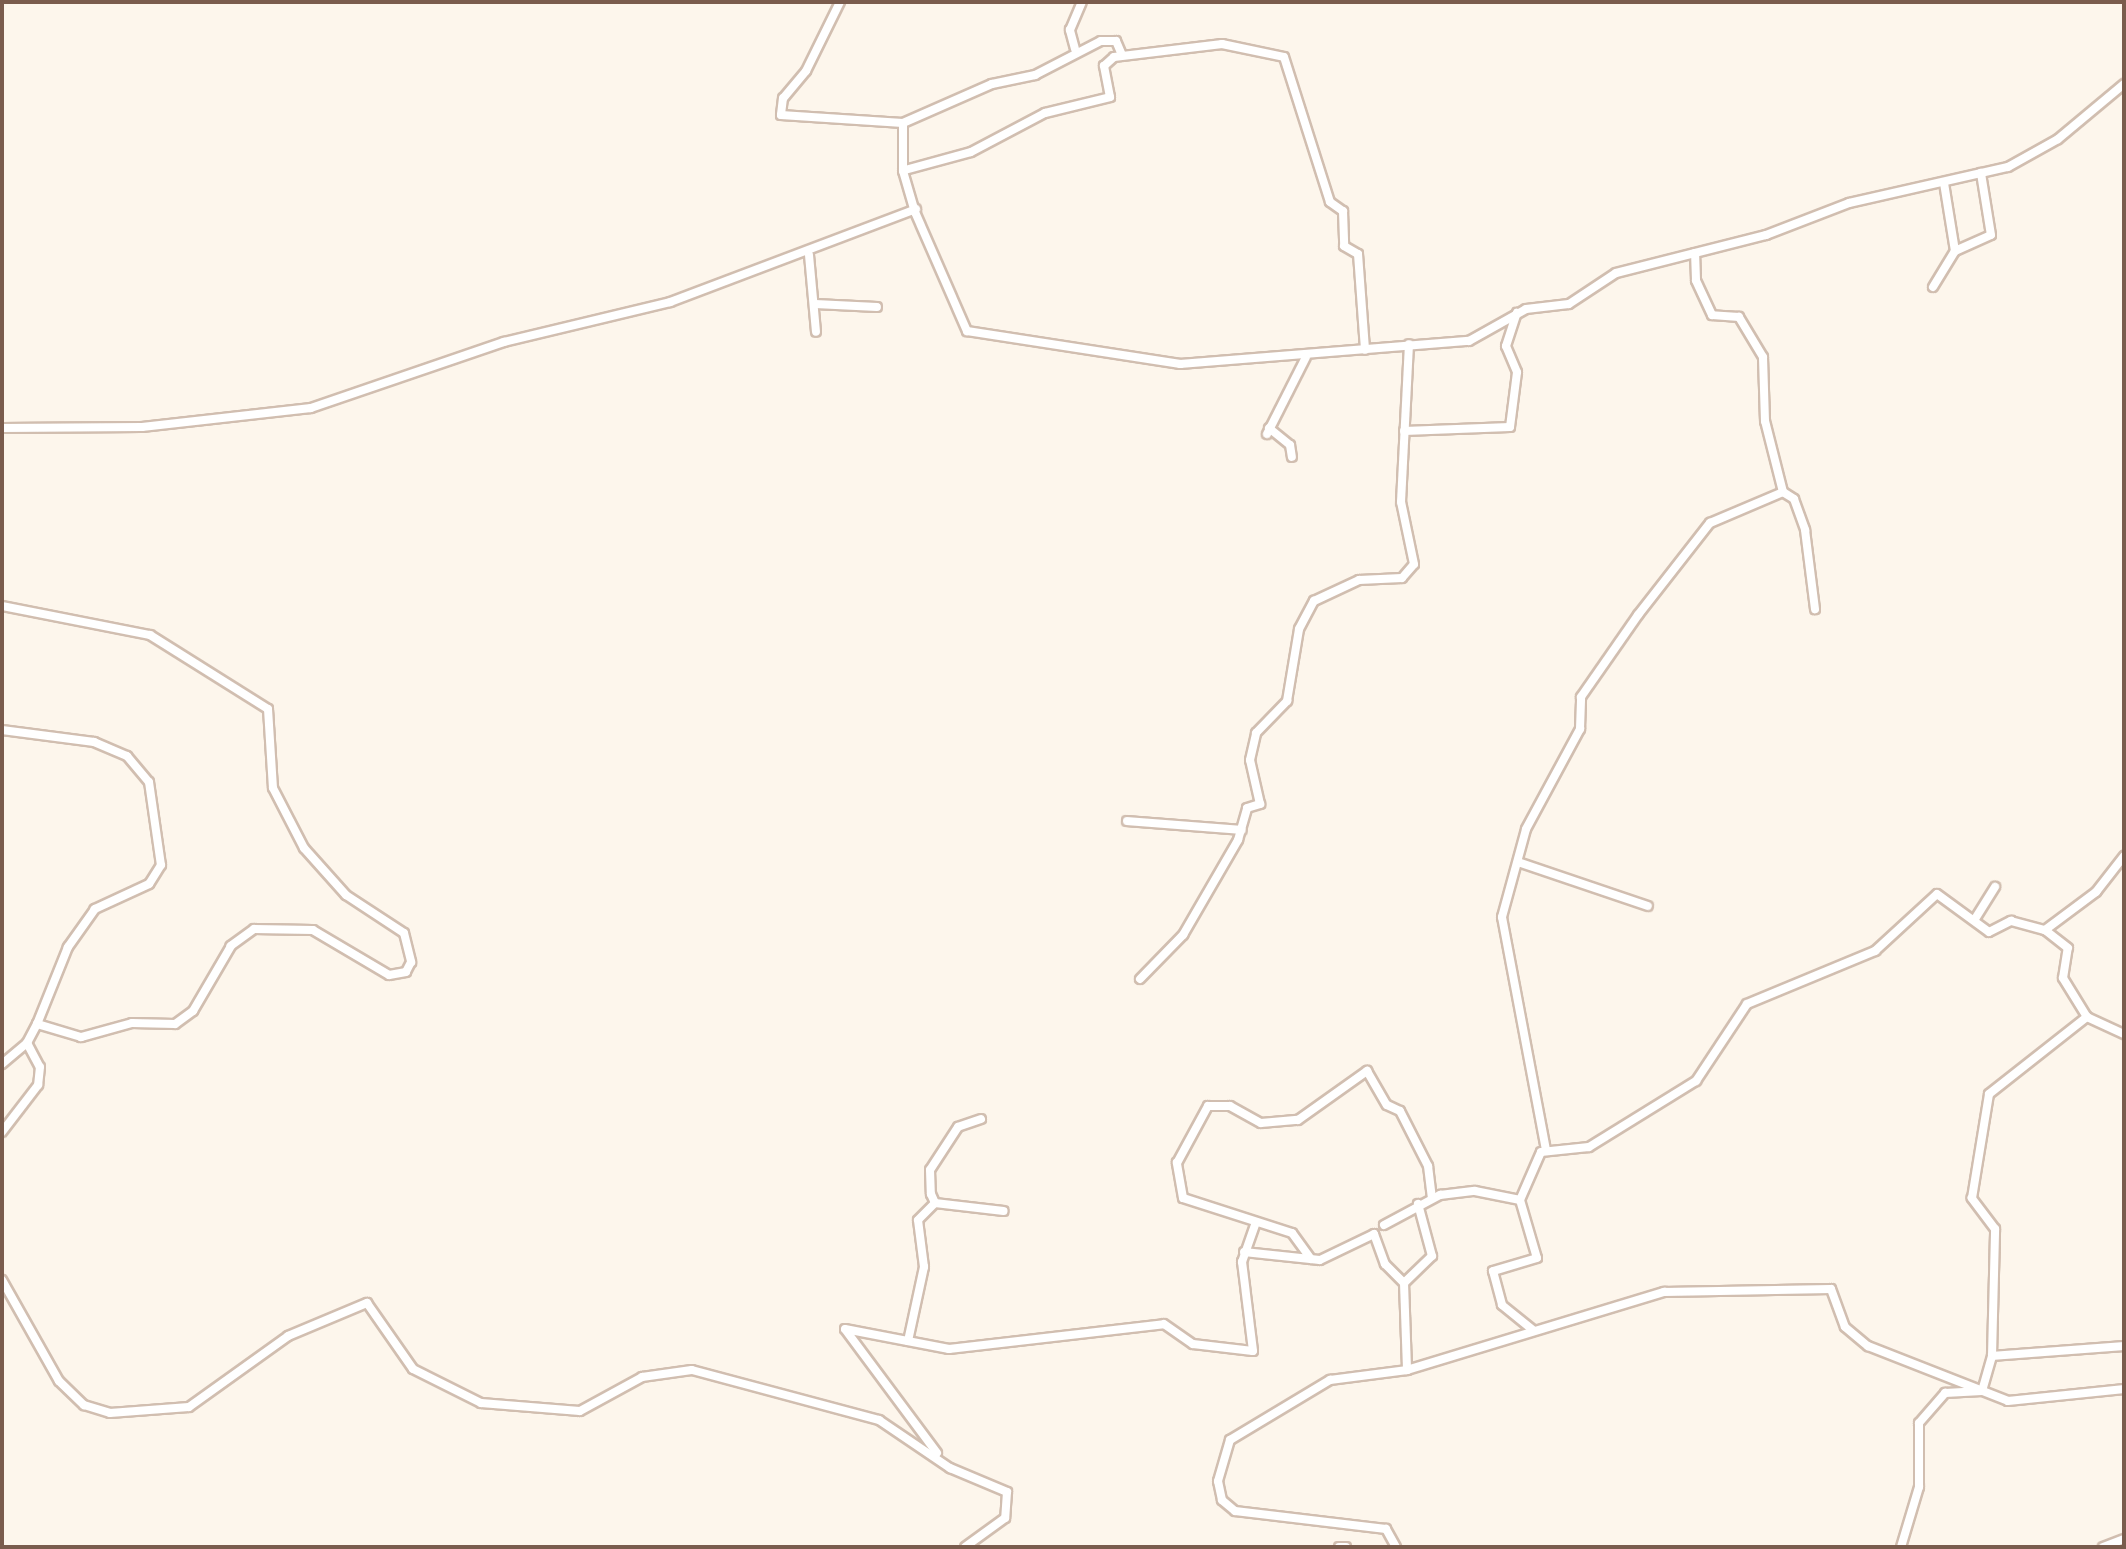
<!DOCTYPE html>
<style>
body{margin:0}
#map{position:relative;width:2126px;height:1549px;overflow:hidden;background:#fdf6ec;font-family:Cabin,sans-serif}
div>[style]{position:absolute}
.roads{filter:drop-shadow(2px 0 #d1beb0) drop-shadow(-2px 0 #d1beb0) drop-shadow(0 2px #d1beb0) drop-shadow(0 -2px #d1beb0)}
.street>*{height:8px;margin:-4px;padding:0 4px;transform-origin:4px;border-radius:4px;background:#fff}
span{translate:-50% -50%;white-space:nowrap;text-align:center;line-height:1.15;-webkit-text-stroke:6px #fffaf3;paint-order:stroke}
.frame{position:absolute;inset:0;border:4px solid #7a5c4d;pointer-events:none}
</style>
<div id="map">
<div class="roads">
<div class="street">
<div style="left:840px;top:2px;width:77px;rotate:116.2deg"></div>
<div style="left:806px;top:71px;width:35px;rotate:130deg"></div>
<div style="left:783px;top:98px;width:17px;rotate:97deg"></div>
<div style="left:781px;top:115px;width:122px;rotate:3.8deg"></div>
<div style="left:903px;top:123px;width:48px;rotate:90deg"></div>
<div style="left:903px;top:171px;width:43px;rotate:73.7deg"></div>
<div style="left:915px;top:212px;width:130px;rotate:66.4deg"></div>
<div style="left:967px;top:331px;width:216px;rotate:8.8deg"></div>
<div style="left:1180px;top:364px;width:290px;rotate:-4.6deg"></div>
<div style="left:1469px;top:341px;width:65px;rotate:-29.3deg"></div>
<div style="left:1526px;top:309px;width:43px;rotate:-6.6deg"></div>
<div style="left:1569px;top:304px;width:56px;rotate:-33.4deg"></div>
<div style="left:1616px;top:273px;width:155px;rotate:-14.2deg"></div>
<div style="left:1766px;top:235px;width:89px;rotate:-21.1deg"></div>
<div style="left:1849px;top:203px;width:163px;rotate:-12.8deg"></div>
<div style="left:2008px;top:167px;width:57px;rotate:-29.2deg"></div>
<div style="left:2058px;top:139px;width:86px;rotate:-39.8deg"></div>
<div style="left:1075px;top:49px;width:20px;rotate:-105deg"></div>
<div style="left:1070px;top:30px;width:30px;rotate:-67deg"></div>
<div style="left:903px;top:123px;width:97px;rotate:-23.7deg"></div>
<div style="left:992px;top:84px;width:44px;rotate:-11.8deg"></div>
<div style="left:1035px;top:75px;width:74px;rotate:-27.3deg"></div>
<div style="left:1101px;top:41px;width:15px"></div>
<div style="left:1116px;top:41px;width:15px;rotate:67deg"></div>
<div style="left:905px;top:170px;width:68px;rotate:-15.3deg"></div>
<div style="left:971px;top:152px;width:84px;rotate:-27.8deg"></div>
<div style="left:1045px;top:113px;width:67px;rotate:-13.8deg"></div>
<div style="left:1110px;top:97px;width:32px;rotate:-101deg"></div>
<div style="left:1104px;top:66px;width:13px;rotate:-42deg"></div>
<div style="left:1114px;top:57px;width:109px;rotate:-6.9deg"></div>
<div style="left:1222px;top:44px;width:63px;rotate:11.8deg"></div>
<div style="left:1284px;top:57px;width:152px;rotate:72.4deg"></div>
<div style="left:1330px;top:202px;width:16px;rotate:35deg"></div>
<div style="left:1343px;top:211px;width:35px;rotate:88deg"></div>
<div style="left:1344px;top:246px;width:16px;rotate:30deg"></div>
<div style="left:1358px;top:254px;width:96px;rotate:85.8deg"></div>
<div style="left:1955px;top:251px;width:39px;rotate:-24deg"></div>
<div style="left:1991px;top:235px;width:63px;rotate:-99.2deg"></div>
<div style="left:809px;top:255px;width:77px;rotate:84.8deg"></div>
<div style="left:1933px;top:287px;width:42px;rotate:-58.6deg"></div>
<div style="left:1955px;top:251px;width:69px;rotate:-99.2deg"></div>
<div style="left:815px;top:304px;width:62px;rotate:2.8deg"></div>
<div style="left:2px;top:428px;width:140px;rotate:-0.4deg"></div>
<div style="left:142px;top:427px;width:170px;rotate:-6.4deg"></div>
<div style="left:311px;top:408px;width:204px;rotate:-18.9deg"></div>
<div style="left:504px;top:342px;width:171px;rotate:-13.5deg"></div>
<div style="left:670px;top:302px;width:263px;rotate:-20.7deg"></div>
<div style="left:1269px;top:428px;width:27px;rotate:39deg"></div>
<div style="left:1290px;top:445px;width:12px;rotate:81deg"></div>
<div style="left:1404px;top:431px;width:106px;rotate:-2.2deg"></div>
<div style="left:1510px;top:427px;width:55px;rotate:-82.7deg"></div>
<div style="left:1517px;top:372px;width:28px;rotate:-113deg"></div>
<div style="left:1506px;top:346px;width:35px;rotate:-72deg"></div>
<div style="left:1267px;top:434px;width:86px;rotate:-63.1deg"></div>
<div style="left:1783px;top:492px;width:13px;rotate:32deg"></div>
<div style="left:1794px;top:499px;width:33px;rotate:70deg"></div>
<div style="left:1805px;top:530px;width:80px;rotate:82.8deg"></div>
<div style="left:2px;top:606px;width:151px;rotate:11.1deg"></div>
<div style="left:150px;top:635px;width:139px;rotate:32.1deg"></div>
<div style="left:268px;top:709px;width:79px;rotate:86.4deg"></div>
<div style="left:273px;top:788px;width:68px;rotate:62.7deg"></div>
<div style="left:304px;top:848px;width:63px;rotate:48.2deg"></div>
<div style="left:346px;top:895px;width:69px;rotate:33.2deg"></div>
<div style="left:404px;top:933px;width:30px;rotate:76deg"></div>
<div style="left:411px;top:962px;width:11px;rotate:117deg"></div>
<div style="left:406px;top:972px;width:17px;rotate:170deg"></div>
<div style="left:389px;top:975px;width:88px;rotate:-149.4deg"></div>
<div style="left:313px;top:930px;width:59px;rotate:-179deg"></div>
<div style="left:254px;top:929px;width:29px;rotate:144deg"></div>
<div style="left:231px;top:946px;width:75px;rotate:120.3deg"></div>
<div style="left:193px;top:1011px;width:22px;rotate:144deg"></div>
<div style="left:175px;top:1024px;width:43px;rotate:-178.7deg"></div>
<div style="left:132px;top:1023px;width:53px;rotate:164.6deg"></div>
<div style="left:81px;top:1037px;width:46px;rotate:-163.5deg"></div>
<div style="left:37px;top:1024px;width:21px;rotate:118deg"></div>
<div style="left:27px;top:1043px;width:27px;rotate:62deg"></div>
<div style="left:40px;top:1067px;width:18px;rotate:96deg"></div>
<div style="left:38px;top:1085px;width:59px;rotate:127.5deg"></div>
<div style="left:2px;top:730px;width:93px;rotate:7.4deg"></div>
<div style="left:94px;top:742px;width:36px;rotate:23deg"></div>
<div style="left:127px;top:756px;width:34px;rotate:50deg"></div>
<div style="left:149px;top:782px;width:84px;rotate:81.8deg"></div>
<div style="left:161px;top:865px;width:22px;rotate:122deg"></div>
<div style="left:149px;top:884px;width:60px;rotate:155.2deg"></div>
<div style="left:95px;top:909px;width:47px;rotate:125.4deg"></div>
<div style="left:68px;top:947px;width:83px;rotate:111.9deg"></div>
<div style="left:1127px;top:821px;width:115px;rotate:4.5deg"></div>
<div style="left:1518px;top:862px;width:137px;rotate:18.7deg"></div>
<div style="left:1975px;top:919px;width:38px;rotate:-58deg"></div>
<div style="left:1140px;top:979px;width:62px;rotate:-45.7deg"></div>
<div style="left:1183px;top:935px;width:110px;rotate:-59.9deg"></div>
<div style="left:1238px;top:840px;width:33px;rotate:-74deg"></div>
<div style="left:1247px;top:808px;width:14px;rotate:-17deg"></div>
<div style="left:1260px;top:804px;width:45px;rotate:-102.8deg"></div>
<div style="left:1250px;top:760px;width:28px;rotate:-77deg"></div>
<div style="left:1256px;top:733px;width:45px;rotate:-45.9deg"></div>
<div style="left:1287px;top:701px;width:73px;rotate:-80.5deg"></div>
<div style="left:1299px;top:629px;width:32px;rotate:-62deg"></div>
<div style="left:1314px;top:601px;width:50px;rotate:-25deg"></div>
<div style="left:1359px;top:580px;width:43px;rotate:-2.7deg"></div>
<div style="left:1402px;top:578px;width:18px;rotate:-49deg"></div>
<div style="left:1414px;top:564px;width:63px;rotate:-101.8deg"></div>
<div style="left:1401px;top:502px;width:158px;rotate:-87.1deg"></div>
<div style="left:2087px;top:1017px;width:41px;rotate:24.7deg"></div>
<div style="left:2px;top:1064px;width:33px;rotate:-40deg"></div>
<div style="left:981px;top:1119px;width:24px;rotate:161deg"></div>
<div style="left:958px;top:1127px;width:51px;rotate:123.1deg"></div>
<div style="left:930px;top:1170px;width:24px;rotate:88deg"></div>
<div style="left:931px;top:1194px;width:10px;rotate:66deg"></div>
<div style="left:935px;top:1203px;width:69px;rotate:6.6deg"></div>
<div style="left:1546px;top:1150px;width:237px;rotate:-100.7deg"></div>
<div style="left:1502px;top:917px;width:91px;rotate:-74.7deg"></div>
<div style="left:1526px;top:829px;width:114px;rotate:-61.6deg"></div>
<div style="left:1580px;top:729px;width:32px;rotate:-88deg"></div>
<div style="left:1581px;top:697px;width:100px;rotate:-55.2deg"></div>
<div style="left:1638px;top:615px;width:117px;rotate:-52deg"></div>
<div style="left:1710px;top:523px;width:79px;rotate:-23deg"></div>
<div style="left:1783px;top:492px;width:73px;rotate:-104.2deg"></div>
<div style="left:1765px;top:421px;width:64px;rotate:-91.8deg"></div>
<div style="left:1763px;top:357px;width:47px;rotate:-121deg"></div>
<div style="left:1739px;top:317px;width:27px;rotate:-176deg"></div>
<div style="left:1712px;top:315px;width:38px;rotate:-115deg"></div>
<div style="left:1696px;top:280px;width:27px;rotate:-92deg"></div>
<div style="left:1520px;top:1200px;width:60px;rotate:73.7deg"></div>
<div style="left:1537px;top:1258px;width:46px;rotate:163.5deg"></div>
<div style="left:1493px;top:1271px;width:35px;rotate:75deg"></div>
<div style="left:1502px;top:1305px;width:40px;rotate:39deg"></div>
<div style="left:1384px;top:1225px;width:64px;rotate:-28.2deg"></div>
<div style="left:1440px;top:1195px;width:35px;rotate:-7deg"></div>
<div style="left:1475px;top:1191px;width:46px;rotate:11.3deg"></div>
<div style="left:1520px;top:1200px;width:52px;rotate:-66.4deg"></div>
<div style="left:1541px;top:1152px;width:48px;rotate:-5.9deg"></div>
<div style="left:1589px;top:1147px;width:126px;rotate:-31.7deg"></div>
<div style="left:1696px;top:1081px;width:92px;rotate:-56.5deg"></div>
<div style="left:1747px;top:1004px;width:139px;rotate:-22.5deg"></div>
<div style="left:1875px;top:951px;width:84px;rotate:-42.6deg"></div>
<div style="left:1937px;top:894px;width:64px;rotate:36.2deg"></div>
<div style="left:1989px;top:932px;width:25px;rotate:-27deg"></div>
<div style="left:2011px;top:921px;width:35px;rotate:15deg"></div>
<div style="left:1374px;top:1234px;width:32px;rotate:70deg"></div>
<div style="left:1385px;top:1264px;width:27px;rotate:45deg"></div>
<div style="left:1404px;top:1283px;width:87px;rotate:88deg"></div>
<div style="left:1244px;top:1252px;width:76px;rotate:6deg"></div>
<div style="left:1320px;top:1260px;width:60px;rotate:-25.7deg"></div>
<div style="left:1311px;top:1259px;width:32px;rotate:-126deg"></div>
<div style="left:1292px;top:1233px;width:114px;rotate:-162.2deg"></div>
<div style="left:1183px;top:1198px;width:36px;rotate:-100deg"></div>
<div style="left:1177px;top:1163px;width:65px;rotate:-61.5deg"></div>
<div style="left:1208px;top:1106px;width:22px"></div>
<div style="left:1230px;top:1106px;width:35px;rotate:29deg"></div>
<div style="left:1261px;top:1123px;width:37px;rotate:-5deg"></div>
<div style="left:1298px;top:1120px;width:85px;rotate:-35.4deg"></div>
<div style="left:1367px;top:1071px;width:39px;rotate:60deg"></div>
<div style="left:1387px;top:1105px;width:14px;rotate:25deg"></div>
<div style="left:1400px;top:1111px;width:62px;rotate:63deg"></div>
<div style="left:1428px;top:1166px;width:32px;rotate:83deg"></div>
<div style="left:2px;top:1280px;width:116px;rotate:60.6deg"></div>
<div style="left:59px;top:1381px;width:35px;rotate:44deg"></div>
<div style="left:84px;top:1405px;width:27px;rotate:17deg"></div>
<div style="left:110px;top:1413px;width:79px;rotate:-4.3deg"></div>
<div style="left:189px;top:1407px;width:122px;rotate:-35.6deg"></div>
<div style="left:288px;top:1336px;width:86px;rotate:-22.7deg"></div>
<div style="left:367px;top:1303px;width:80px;rotate:55.1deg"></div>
<div style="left:413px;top:1369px;width:76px;rotate:26.6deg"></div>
<div style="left:481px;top:1403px;width:99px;rotate:4.6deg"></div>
<div style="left:580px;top:1411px;width:71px;rotate:-28.7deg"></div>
<div style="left:642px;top:1377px;width:50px;rotate:-8deg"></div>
<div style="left:692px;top:1370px;width:194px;rotate:15deg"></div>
<div style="left:879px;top:1420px;width:86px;rotate:34.1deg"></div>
<div style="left:950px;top:1468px;width:62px;rotate:22.8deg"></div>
<div style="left:1007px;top:1492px;width:26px;rotate:94deg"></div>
<div style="left:1005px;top:1518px;width:49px;rotate:144.1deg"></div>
<div style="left:1404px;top:1283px;width:39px;rotate:-44deg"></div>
<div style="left:1432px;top:1256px;width:54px;rotate:-105.1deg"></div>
<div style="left:908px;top:1341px;width:76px;rotate:-77.8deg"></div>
<div style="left:924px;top:1267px;width:47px;rotate:-97.3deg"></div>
<div style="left:918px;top:1220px;width:24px;rotate:-45deg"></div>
<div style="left:1992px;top:1356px;width:132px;rotate:-4.3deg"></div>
<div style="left:937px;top:1453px;width:154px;rotate:-126.6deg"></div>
<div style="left:845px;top:1329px;width:106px;rotate:10.9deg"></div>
<div style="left:949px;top:1349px;width:216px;rotate:-6.6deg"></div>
<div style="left:1164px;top:1324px;width:35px;rotate:35deg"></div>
<div style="left:1193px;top:1344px;width:60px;rotate:6.7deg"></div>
<div style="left:1253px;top:1351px;width:90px;rotate:-97deg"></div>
<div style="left:1242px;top:1262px;width:42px;rotate:-70.7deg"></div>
<div style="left:1339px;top:1547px;width:7px"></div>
<div style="left:1396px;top:1547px;width:21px;rotate:-119deg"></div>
<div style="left:1386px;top:1529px;width:152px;rotate:-173.2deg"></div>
<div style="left:1235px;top:1511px;width:17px;rotate:-140deg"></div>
<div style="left:1222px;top:1500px;width:19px;rotate:-102deg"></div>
<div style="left:1218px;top:1481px;width:43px;rotate:-73.7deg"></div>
<div style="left:1230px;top:1440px;width:117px;rotate:-31deg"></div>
<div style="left:1330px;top:1380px;width:78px;rotate:-7.4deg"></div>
<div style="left:1407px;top:1370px;width:269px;rotate:-16.9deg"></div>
<div style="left:1664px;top:1292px;width:167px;rotate:-1deg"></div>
<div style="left:1831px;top:1289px;width:40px;rotate:69.8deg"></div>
<div style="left:1845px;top:1327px;width:30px;rotate:40deg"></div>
<div style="left:1868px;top:1346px;width:150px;rotate:21.4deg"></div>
<div style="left:2008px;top:1401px;width:117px;rotate:-5.9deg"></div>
<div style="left:1901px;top:1547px;width:63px;rotate:-73.3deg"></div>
<div style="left:1919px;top:1487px;width:64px;rotate:-90deg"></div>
<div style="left:1919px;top:1423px;width:40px;rotate:-49deg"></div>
<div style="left:1945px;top:1393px;width:37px;rotate:-3deg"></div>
<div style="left:1982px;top:1391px;width:36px;rotate:-74deg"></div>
<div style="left:1992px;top:1356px;width:127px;rotate:-88.6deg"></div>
<div style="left:1995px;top:1229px;width:39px;rotate:-127deg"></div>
<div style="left:1972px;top:1198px;width:105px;rotate:-80.7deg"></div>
<div style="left:1989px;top:1094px;width:125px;rotate:-38.2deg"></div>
<div style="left:2087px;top:1017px;width:46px;rotate:-121.6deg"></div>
<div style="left:2063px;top:978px;width:30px;rotate:-81deg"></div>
<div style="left:2068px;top:948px;width:29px;rotate:-142deg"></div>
<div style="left:2045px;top:930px;width:64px;rotate:-36.7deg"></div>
<div style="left:2096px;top:892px;width:46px;rotate:-52.1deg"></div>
<div style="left:2103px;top:1547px;width:22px;rotate:-21deg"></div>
</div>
</div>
<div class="frame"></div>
</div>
